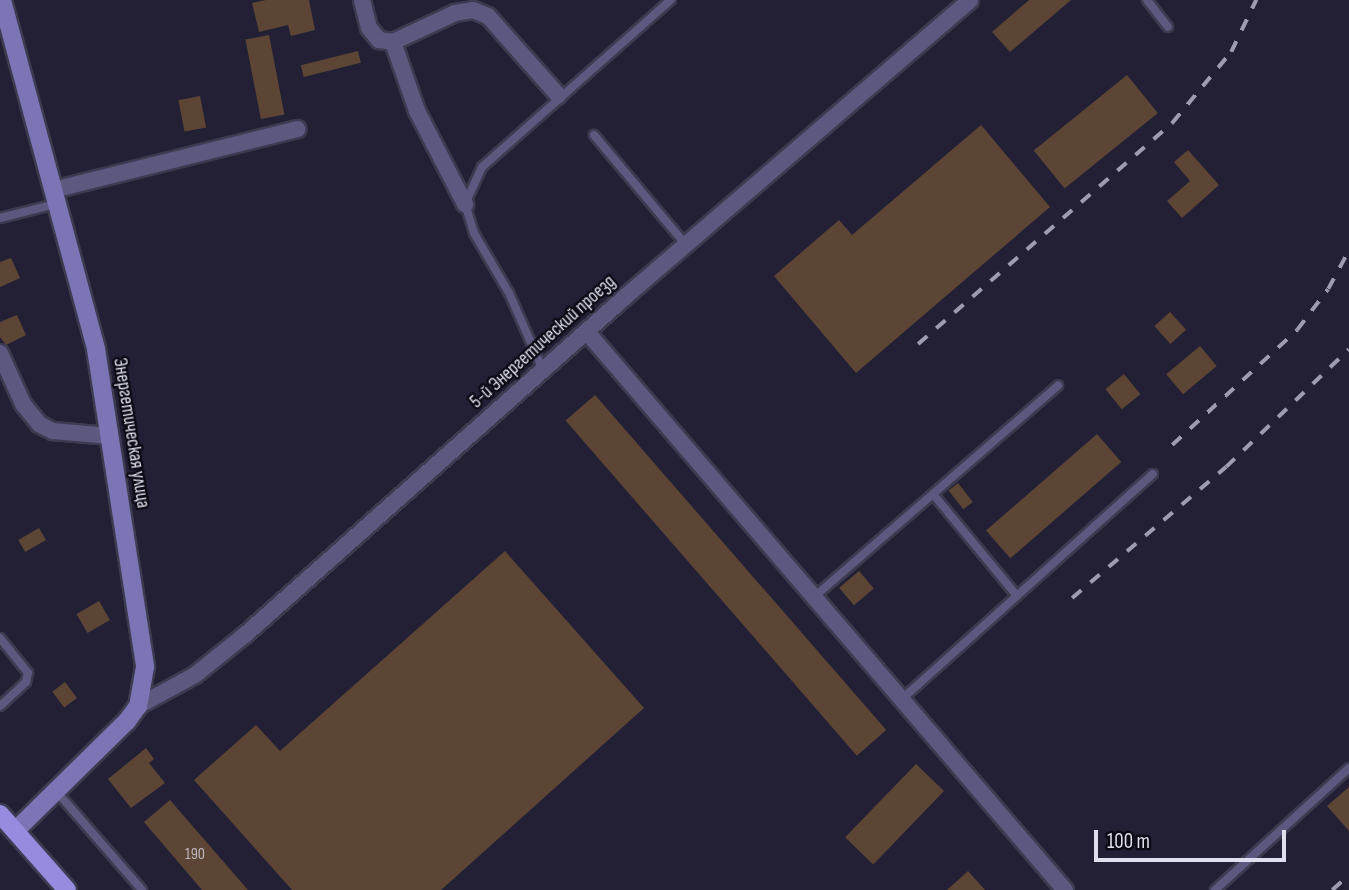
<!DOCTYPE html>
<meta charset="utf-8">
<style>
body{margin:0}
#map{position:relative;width:1349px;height:890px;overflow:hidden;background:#232036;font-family:"Sofia Sans Condensed",sans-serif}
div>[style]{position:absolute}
.building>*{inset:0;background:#5c4534;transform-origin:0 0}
.roads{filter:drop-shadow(2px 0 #3d3b50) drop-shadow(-2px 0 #3d3b50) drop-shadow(0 2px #3d3b50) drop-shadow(0 -2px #3d3b50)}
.service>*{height:8px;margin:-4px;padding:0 4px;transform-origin:4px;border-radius:4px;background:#5c5880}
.minor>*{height:16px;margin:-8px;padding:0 8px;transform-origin:8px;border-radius:8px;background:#5c5880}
.secondary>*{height:18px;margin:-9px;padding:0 9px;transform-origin:9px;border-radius:9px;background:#7c75b5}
.primary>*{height:18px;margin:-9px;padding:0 9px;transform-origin:9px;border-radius:9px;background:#958bdf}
.rail>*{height:3.5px;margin-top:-1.75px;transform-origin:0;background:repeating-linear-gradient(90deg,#9e9daf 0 12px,transparent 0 24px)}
span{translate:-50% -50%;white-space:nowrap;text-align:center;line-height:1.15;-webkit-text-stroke:5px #0c0b15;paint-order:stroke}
.number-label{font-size:16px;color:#beb8c0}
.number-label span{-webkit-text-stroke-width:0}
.street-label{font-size:19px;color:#dfdfee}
.scale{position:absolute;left:1094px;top:830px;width:192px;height:32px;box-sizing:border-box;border:4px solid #dfdfee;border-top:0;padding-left:9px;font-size:21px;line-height:24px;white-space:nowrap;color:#dfdfee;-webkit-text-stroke:5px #0c0b15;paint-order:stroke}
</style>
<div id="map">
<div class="building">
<div style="clip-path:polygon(266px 0,309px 0,315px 30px,291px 36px,288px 25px,259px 32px,252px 3px)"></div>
<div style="clip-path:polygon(1029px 0,1071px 0,1010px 52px,992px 32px)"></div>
<div style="left:269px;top:35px;width:81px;height:24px;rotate:79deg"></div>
<div style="left:358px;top:51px;width:12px;height:59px;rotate:76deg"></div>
<div style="left:1127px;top:75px;width:49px;height:120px;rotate:51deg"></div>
<div style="left:200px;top:96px;width:32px;height:22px;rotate:79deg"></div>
<div style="clip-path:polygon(981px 125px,1050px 207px,856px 373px,774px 276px,839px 220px,852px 235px)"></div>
<div style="clip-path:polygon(1188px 150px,1219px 185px,1182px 218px,1167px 201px,1190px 181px,1174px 162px)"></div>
<div style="clip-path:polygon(11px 258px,20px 278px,0 287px,0 262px)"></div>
<div style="left:1170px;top:312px;width:24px;height:21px;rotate:48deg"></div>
<div style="clip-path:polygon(17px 315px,26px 335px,6px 345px,0 337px,0 322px)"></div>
<div style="left:1200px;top:346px;width:26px;height:44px;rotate:50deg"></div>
<div style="left:1124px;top:374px;width:26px;height:24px;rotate:51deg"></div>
<div style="left:595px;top:395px;width:444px;height:39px;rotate:49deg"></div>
<div style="left:1097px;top:434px;width:37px;height:147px;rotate:49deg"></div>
<div style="left:958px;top:483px;width:24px;height:12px;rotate:52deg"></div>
<div style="left:39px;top:528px;width:14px;height:24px;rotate:60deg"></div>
<div style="clip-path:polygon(505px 551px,644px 708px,441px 890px,292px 890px,194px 780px,256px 725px,280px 751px)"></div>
<div style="left:859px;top:571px;width:23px;height:26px;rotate:50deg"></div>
<div style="left:99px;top:601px;width:22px;height:26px;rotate:60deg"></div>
<div style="left:65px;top:682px;width:20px;height:16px;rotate:53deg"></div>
<div style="clip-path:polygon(146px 748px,154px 759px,149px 763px,165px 783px,131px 808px,108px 779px)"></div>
<div style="left:916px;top:764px;width:39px;height:102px;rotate:44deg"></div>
<div style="clip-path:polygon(1349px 787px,1349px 831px,1327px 806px)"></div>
<div style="clip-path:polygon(170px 800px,248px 890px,202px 890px,144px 822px)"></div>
<div style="clip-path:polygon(968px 871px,985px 890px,947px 890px)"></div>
</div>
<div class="roads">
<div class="service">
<div style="left:1147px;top:0;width:34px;rotate:52deg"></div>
<div style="left:594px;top:135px;width:143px;rotate:50.1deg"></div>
<div style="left:0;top:218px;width:58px;rotate:-14deg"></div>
<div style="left:543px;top:370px;width:84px;rotate:-113.8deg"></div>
<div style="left:509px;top:293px;width:69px;rotate:-120.3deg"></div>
<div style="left:474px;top:233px;width:30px;rotate:-107deg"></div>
<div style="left:465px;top:204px;width:41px;rotate:-65.3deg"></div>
<div style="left:482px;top:167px;width:252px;rotate:-41.5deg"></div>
<div style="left:933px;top:494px;width:132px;rotate:50.5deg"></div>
<div style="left:814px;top:597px;width:323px;rotate:-40.9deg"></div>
<div style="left:0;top:638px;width:45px;rotate:51.3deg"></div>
<div style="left:28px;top:673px;width:9px;rotate:103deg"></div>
<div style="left:26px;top:682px;width:35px;rotate:137deg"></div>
<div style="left:902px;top:699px;width:337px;rotate:-41.9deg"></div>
<div style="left:56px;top:791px;width:131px;rotate:49deg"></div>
<div style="left:1215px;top:890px;width:181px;rotate:-42.3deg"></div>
</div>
<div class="minor">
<div style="left:362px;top:0;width:29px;rotate:76deg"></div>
<div style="left:369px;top:28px;width:16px;rotate:50deg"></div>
<div style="left:379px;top:40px;width:14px;rotate:8deg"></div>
<div style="left:393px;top:42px;width:68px;rotate:-25.1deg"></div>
<div style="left:455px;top:13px;width:18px;rotate:-9deg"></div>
<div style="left:473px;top:10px;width:16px;rotate:22deg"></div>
<div style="left:488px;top:16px;width:106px;rotate:48.5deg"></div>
<div style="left:393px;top:42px;width:73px;rotate:70.8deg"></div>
<div style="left:417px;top:111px;width:105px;rotate:62.7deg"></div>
<div style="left:53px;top:190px;width:252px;rotate:-14deg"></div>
<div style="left:587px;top:332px;width:735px;rotate:49.42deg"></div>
<div style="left:0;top:353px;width:56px;rotate:65.7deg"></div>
<div style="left:23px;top:404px;width:26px;rotate:51deg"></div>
<div style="left:39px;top:424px;width:16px;rotate:27deg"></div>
<div style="left:53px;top:431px;width:57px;rotate:5deg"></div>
<div style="left:138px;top:706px;width:65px;rotate:-28.5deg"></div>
<div style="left:195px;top:675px;width:65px;rotate:-38.8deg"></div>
<div style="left:246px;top:634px;width:507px;rotate:-41.64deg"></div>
<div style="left:625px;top:297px;width:455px;rotate:-40.7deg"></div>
</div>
<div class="secondary">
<div style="left:2px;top:0;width:361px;rotate:74.9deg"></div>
<div style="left:96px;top:349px;width:322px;rotate:81.2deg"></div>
<div style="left:145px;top:667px;width:40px;rotate:100deg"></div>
<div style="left:138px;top:706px;width:19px;rotate:126deg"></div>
<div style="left:127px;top:721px;width:157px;rotate:135.5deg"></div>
</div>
<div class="primary">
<div style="left:0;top:814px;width:101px;rotate:48.6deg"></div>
</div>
</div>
<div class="rail">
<div style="left:918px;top:344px;width:337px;rotate:-41deg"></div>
<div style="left:1172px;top:123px;width:92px;rotate:-50.3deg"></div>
<div style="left:1231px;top:52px;width:58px;rotate:-64.3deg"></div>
<div style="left:1172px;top:445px;width:170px;rotate:-42.6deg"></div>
<div style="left:1297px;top:330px;width:51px;rotate:-52.9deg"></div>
<div style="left:1328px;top:289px;width:44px;rotate:-61.7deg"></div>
<div style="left:1072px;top:598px;width:202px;rotate:-40.4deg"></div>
<div style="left:1226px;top:467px;width:170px;rotate:-43.8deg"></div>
<div style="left:1332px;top:890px;width:23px;rotate:-41deg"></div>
</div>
<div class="number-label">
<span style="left:195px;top:855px">190</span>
</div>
<div class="street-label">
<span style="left:543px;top:342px;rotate:-42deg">5-й Энергетический проезд</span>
<span style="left:131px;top:433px;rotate:81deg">Энергетическая улица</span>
</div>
<div class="scale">100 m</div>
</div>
